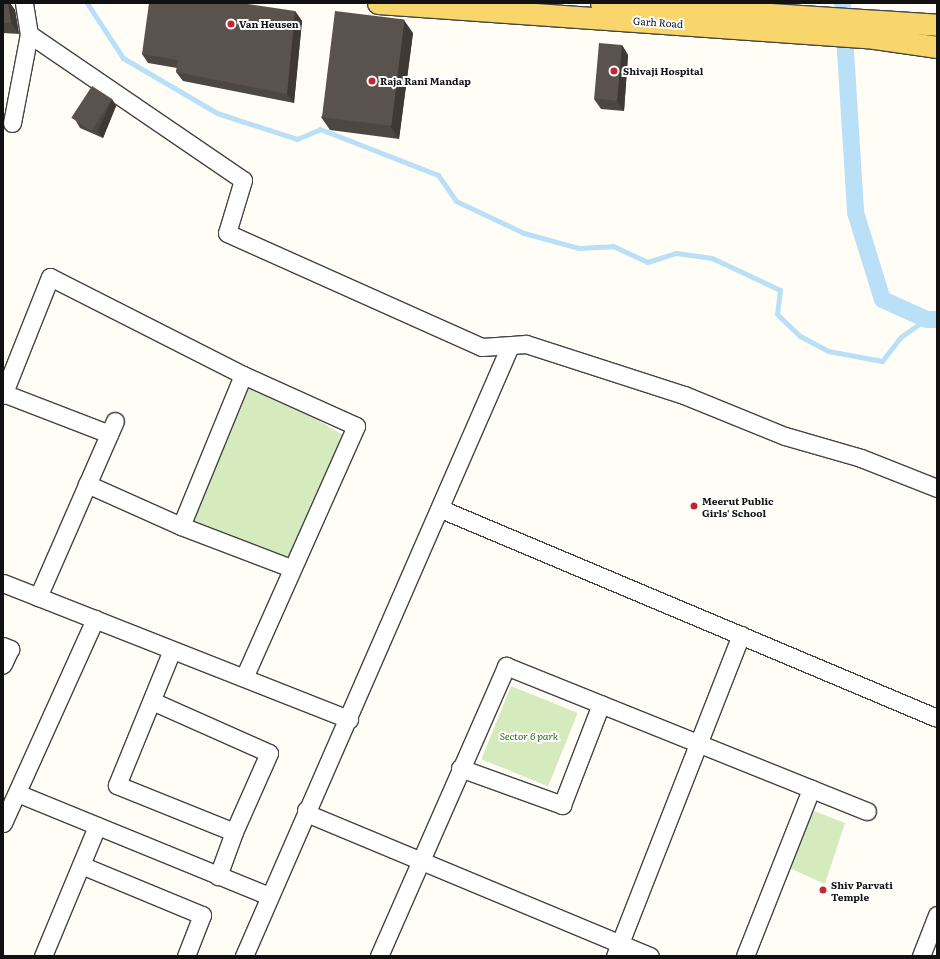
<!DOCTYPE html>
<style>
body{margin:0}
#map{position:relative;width:940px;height:959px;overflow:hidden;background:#fffdf5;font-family:Literata,serif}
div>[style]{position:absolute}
.green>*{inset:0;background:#d5ebbd;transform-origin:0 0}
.stream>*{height:5px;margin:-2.5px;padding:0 2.5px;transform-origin:2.5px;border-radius:2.5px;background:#b9e0f7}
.canal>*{height:17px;margin:-8.5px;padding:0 8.5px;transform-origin:8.5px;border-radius:8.5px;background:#b9e0f7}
.roads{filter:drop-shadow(1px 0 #444) drop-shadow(-1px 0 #444) drop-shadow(0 1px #444) drop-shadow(0 -1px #444)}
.minor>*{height:17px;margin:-8.5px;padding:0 8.5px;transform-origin:8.5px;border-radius:8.5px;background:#fff}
.major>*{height:21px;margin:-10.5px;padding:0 10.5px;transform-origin:10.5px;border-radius:10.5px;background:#f9d66b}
.wall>*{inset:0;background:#4d4742}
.shaded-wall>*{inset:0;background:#3f3936}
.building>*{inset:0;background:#5a524d;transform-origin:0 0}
.dots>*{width:11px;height:11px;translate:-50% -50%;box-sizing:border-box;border:2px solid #fff;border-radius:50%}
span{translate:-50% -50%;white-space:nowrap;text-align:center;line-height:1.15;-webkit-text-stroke:4px #fff;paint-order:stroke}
.street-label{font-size:10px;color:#111}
.poi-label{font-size:10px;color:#111;font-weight:700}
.left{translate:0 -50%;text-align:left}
.park-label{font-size:10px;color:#2f6b1f;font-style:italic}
.frame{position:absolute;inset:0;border:4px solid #111;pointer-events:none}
</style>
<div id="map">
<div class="green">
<div style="clip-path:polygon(243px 375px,351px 440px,291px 568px,181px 526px)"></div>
<div style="left:511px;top:686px;width:72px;height:79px;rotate:22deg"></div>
<div style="clip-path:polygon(809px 809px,845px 823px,825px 884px,785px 866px)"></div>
</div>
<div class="stream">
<div style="left:87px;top:3px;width:66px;rotate:56.8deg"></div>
<div style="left:123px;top:58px;width:109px;rotate:30.3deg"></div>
<div style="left:217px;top:113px;width:84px;rotate:18deg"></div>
<div style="left:297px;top:139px;width:25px;rotate:-23deg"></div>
<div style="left:320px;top:129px;width:127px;rotate:21.3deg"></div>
<div style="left:438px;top:175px;width:32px;rotate:55deg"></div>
<div style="left:456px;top:201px;width:75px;rotate:25.2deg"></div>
<div style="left:524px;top:233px;width:57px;rotate:15.3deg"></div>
<div style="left:579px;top:248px;width:34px;rotate:-3deg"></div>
<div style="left:613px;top:246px;width:38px;rotate:25deg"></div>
<div style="left:647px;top:262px;width:30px;rotate:-17deg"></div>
<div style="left:676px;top:253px;width:36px;rotate:8deg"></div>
<div style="left:712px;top:258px;width:75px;rotate:25.2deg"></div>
<div style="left:780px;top:290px;width:24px;rotate:97deg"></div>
<div style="left:777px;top:314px;width:32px;rotate:44deg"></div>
<div style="left:800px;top:336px;width:32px;rotate:28deg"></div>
<div style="left:828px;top:351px;width:55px;rotate:10.5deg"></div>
<div style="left:882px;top:361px;width:31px;rotate:-52deg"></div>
<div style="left:901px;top:337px;width:31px;rotate:-36deg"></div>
</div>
<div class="canal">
<div style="left:842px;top:3px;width:209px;rotate:86.4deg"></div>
<div style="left:855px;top:212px;width:91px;rotate:72.8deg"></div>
<div style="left:882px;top:299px;width:48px;rotate:24.4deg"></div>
<div style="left:926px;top:319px;width:11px"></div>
</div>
<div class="roads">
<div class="minor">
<div style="left:24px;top:3px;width:31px;rotate:81deg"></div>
<div style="left:29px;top:34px;width:259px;rotate:34.3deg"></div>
<div style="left:243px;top:180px;width:55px;rotate:106.8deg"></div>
<div style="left:227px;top:233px;width:279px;rotate:24.1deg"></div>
<div style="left:482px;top:347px;width:44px;rotate:-3.9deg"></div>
<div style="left:526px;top:344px;width:166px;rotate:17.9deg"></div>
<div style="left:684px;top:395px;width:109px;rotate:22.1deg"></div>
<div style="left:785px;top:436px;width:79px;rotate:16.1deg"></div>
<div style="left:861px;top:458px;width:82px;rotate:21.5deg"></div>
<div style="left:12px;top:123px;width:91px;rotate:-79.2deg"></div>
<div style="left:243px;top:375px;width:163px;rotate:112.3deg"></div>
<div style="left:181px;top:526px;width:118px;rotate:20.9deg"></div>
<div style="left:3px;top:393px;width:114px;rotate:21.1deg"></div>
<div style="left:3px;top:395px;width:127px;rotate:-68.3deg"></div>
<div style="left:50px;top:277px;width:216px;rotate:26.9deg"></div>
<div style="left:243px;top:375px;width:124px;rotate:24.3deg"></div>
<div style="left:356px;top:426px;width:275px;rotate:114deg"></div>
<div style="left:87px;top:484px;width:103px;rotate:24.1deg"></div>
<div style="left:441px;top:509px;width:538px;rotate:22.85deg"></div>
<div style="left:3px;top:583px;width:372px;rotate:21.5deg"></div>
<div style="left:38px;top:597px;width:192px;rotate:-66.4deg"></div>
<div style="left:3px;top:646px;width:8px;rotate:23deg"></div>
<div style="left:10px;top:649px;width:17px;rotate:115deg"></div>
<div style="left:172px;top:650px;width:146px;rotate:112.2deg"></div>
<div style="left:117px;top:785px;width:126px;rotate:21.9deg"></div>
<div style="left:234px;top:832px;width:47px;rotate:110deg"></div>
<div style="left:152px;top:701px;width:128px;rotate:24deg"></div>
<div style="left:269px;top:753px;width:86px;rotate:113.9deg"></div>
<div style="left:460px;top:768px;width:109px;rotate:19.9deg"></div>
<div style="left:562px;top:805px;width:108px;rotate:-68.9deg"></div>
<div style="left:17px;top:793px;width:272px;rotate:22.2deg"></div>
<div style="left:306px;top:810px;width:7px;rotate:45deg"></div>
<div style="left:311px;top:815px;width:367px;rotate:22.6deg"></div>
<div style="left:3px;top:823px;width:224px;rotate:-65.7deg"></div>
<div style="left:81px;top:865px;width:131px;rotate:22.5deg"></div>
<div style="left:202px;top:915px;width:44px;rotate:111.3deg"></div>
<div style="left:43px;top:956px;width:141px;rotate:-67.4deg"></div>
<div style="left:244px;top:956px;width:665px;rotate:-66.44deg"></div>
<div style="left:379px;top:956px;width:317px;rotate:-66.3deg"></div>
<div style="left:506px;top:666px;width:389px;rotate:21.9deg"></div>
<div style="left:615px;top:956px;width:345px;rotate:-68.6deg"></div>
<div style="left:745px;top:956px;width:180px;rotate:-68.4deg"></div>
<div style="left:921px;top:956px;width:44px;rotate:-68.7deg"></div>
</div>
<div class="major">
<div style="left:378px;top:3px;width:490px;rotate:4deg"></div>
<div style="left:867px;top:37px;width:71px;rotate:8.1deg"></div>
<div style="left:601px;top:3px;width:337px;rotate:3.7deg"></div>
</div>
</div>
<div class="wall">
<div style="clip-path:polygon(3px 3px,10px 3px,15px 10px,19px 34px,3px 33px)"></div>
<div style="clip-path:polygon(295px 11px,302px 21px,294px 103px,183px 81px,176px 72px,177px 68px,148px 63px,142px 54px)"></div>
<div style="clip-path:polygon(413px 33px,399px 139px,330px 130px,321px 117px)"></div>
<div style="clip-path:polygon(622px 45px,628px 55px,624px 111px,601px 109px,594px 99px)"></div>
<div style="clip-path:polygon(112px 99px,116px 106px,103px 138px,80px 128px,76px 121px)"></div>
</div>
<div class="shaded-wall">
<div style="clip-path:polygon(8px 3px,10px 3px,15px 10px,19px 34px,11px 23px)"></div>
<div style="clip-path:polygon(295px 11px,302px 21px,294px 103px,287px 94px)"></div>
<div style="clip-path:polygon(404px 20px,413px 33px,399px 139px,390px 126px)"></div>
<div style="clip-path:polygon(622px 45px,628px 55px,624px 111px,617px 101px)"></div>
<div style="clip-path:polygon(112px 99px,116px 106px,103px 138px,98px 131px)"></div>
</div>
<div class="building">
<div style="clip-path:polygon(3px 3px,8px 3px,11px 23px,3px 23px)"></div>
<div style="clip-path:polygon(149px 3px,241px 3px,295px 11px,287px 94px,176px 72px,178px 60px,142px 54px)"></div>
<div style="left:335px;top:11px;width:70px;height:107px;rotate:7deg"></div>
<div style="left:599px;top:43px;width:23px;height:56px;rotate:5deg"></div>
<div style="left:92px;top:86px;width:24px;height:38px;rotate:33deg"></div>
</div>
<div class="dots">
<div style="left:231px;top:24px;background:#c4262e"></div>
<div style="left:614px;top:71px;background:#c4262e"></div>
<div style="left:372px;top:81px;background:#c4262e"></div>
<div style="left:694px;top:506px;background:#c4262e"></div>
<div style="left:823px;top:890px;background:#c4262e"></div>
</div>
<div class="street-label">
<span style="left:658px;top:22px;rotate:4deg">Garh Road</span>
</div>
<div class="poi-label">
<span class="left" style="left:239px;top:24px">Van Heusen</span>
<span class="left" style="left:623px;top:71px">Shivaji Hospital</span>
<span class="left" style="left:380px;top:81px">Raja Rani Mandap</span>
<span class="left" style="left:702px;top:506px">Meerut Public<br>Girls' School</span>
<span class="left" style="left:831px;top:890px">Shiv Parvati<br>Temple</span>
</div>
<div class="park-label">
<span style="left:529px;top:736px">Sector 6 park</span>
</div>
<div class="frame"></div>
</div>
